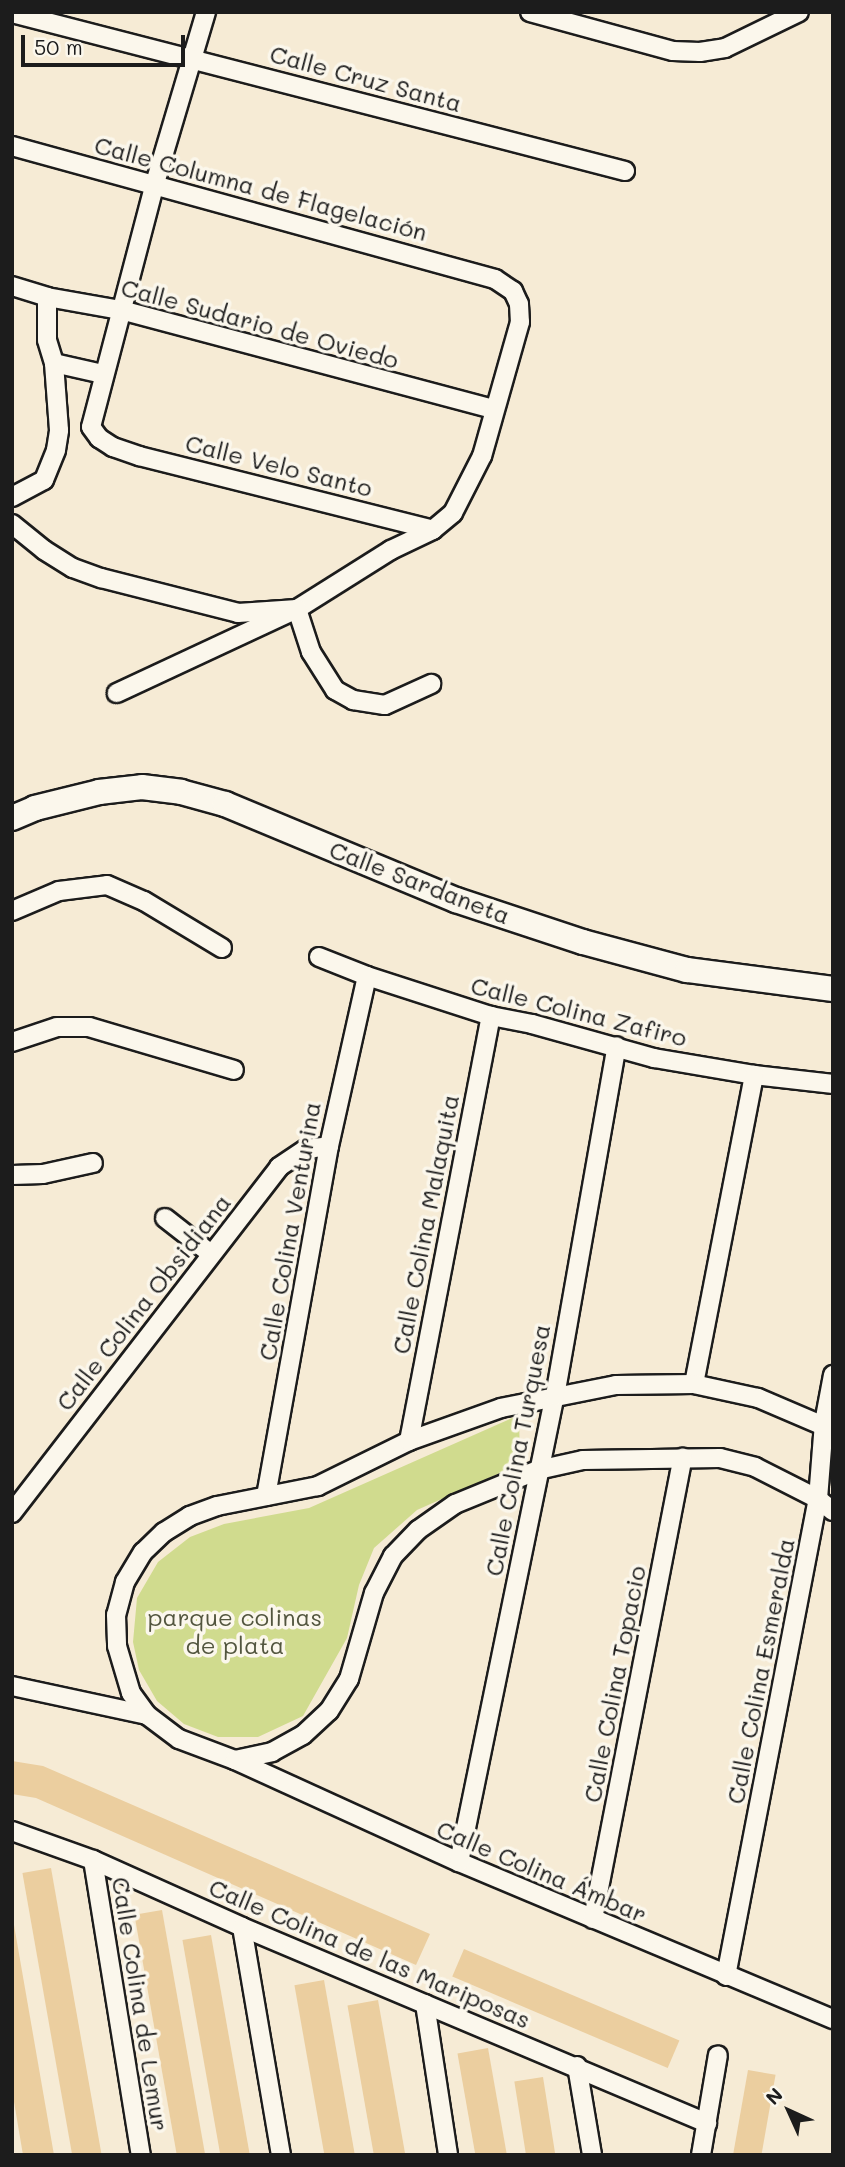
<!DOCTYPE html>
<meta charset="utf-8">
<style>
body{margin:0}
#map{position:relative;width:845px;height:2167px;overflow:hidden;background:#f6ebd5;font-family:Mali,sans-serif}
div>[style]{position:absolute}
.green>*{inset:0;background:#d0db8e}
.building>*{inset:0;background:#ebce9f;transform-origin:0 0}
.roads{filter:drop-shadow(2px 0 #1c1c1c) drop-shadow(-2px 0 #1c1c1c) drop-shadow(0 2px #1c1c1c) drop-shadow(0 -2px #1c1c1c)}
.street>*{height:18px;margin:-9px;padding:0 9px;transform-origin:9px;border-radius:9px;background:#fbf7ec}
.secondary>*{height:24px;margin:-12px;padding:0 12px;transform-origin:12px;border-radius:12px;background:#fbf7ec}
span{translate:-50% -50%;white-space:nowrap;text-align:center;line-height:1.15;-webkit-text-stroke:7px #fbf7ec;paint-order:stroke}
.street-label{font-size:24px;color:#1c1c1c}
.park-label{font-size:24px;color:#52553e}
.frame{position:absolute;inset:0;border:14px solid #1c1c1c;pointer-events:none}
.north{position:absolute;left:754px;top:2076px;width:70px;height:70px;-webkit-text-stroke:5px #fbf7ec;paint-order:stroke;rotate:315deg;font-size:19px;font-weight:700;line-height:28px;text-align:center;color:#1c1c1c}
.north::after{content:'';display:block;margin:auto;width:24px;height:32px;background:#1c1c1c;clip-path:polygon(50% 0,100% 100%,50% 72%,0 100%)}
.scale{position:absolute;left:21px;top:35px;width:164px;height:32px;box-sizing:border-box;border:4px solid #1c1c1c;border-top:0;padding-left:9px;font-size:21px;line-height:24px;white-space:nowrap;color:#1c1c1c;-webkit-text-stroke:5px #fbf7ec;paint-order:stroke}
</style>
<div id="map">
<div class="green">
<div style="clip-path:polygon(519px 1415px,520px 1464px,417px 1510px,374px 1548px,359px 1585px,347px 1638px,303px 1716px,258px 1737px,218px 1737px,184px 1724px,157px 1701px,139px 1670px,133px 1642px,137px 1598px,158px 1562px,190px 1537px,224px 1524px,309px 1508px)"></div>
</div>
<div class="building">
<div style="clip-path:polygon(12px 1761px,43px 1766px,430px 1934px,416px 1965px,36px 1798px,12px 1794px)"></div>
<div style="left:51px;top:1868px;width:291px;height:29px;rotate:80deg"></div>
<div style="left:162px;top:1910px;width:249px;height:28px;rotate:80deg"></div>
<div style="clip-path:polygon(12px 1925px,14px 1925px,54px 2155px,23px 2155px,12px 2090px)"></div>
<div style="left:211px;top:1935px;width:223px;height:29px;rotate:80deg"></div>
<div style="left:464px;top:1949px;width:234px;height:30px;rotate:23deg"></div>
<div style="left:324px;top:1980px;width:178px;height:30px;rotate:80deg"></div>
<div style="left:378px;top:2000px;width:158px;height:31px;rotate:80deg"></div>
<div style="left:488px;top:2048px;width:109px;height:31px;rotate:80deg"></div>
<div style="left:748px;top:2070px;width:28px;height:86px;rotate:10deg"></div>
<div style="left:543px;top:2077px;width:79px;height:29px;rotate:81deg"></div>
</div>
<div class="roads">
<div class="street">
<div style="left:206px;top:12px;width:178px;rotate:106.6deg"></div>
<div style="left:155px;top:183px;width:252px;rotate:104.7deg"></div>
<div style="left:91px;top:427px;width:14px;rotate:54deg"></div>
<div style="left:99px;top:438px;width:17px;rotate:33deg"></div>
<div style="left:113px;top:447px;width:28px;rotate:19deg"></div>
<div style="left:139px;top:456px;width:303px;rotate:14.1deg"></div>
<div style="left:530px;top:12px;width:148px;rotate:15.3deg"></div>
<div style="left:673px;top:51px;width:27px;rotate:2deg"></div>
<div style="left:700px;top:52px;width:25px;rotate:-9deg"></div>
<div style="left:725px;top:48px;width:82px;rotate:-25.9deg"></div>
<div style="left:12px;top:13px;width:633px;rotate:14.45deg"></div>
<div style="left:12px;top:146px;width:501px;rotate:15.4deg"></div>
<div style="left:495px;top:279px;width:22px;rotate:34deg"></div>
<div style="left:513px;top:291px;width:14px;rotate:65deg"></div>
<div style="left:519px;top:304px;width:18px;rotate:87deg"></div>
<div style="left:520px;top:322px;width:139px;rotate:105.8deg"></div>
<div style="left:482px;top:456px;width:64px;rotate:117deg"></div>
<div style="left:453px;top:513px;width:26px;rotate:140deg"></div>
<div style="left:433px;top:530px;width:47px;rotate:154.5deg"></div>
<div style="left:391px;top:550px;width:111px;rotate:147.9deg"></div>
<div style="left:297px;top:609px;width:199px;rotate:155deg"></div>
<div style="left:12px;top:286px;width:37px;rotate:17deg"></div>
<div style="left:47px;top:297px;width:75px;rotate:10deg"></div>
<div style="left:121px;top:310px;width:386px;rotate:14.9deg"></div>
<div style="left:54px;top:363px;width:50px;rotate:12.7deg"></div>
<div style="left:12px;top:497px;width:36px;rotate:-28deg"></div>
<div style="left:44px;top:480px;width:32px;rotate:-68deg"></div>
<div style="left:56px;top:450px;width:20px;rotate:-81deg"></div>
<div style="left:59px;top:430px;width:67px;rotate:-94.3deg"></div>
<div style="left:54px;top:363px;width:24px;rotate:-107deg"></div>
<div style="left:47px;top:340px;width:43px;rotate:-90deg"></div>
<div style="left:12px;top:524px;width:41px;rotate:39.1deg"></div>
<div style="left:44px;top:550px;width:34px;rotate:32deg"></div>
<div style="left:73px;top:568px;width:30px;rotate:20deg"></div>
<div style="left:101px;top:578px;width:141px;rotate:14.3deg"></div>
<div style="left:238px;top:613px;width:59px;rotate:-3.9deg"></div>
<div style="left:297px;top:609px;width:45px;rotate:72deg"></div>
<div style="left:311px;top:652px;width:45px;rotate:57.7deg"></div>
<div style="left:335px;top:690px;width:21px;rotate:29deg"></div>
<div style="left:353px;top:700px;width:32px;rotate:9deg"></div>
<div style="left:385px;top:705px;width:51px;rotate:-24.5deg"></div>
<div style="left:12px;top:911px;width:51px;rotate:-23.1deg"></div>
<div style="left:59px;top:891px;width:48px;rotate:-7.1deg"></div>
<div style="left:107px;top:885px;width:40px;rotate:23.4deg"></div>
<div style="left:144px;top:901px;width:91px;rotate:31.1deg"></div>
<div style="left:319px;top:957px;width:52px;rotate:21.6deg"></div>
<div style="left:367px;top:976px;width:130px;rotate:17.9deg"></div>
<div style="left:491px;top:1016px;width:42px;rotate:11deg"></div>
<div style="left:532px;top:1024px;width:127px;rotate:15.6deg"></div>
<div style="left:654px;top:1058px;width:101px;rotate:9.6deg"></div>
<div style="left:754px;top:1075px;width:80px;rotate:6.5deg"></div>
<div style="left:12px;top:1042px;width:47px;rotate:-18.4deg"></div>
<div style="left:57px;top:1027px;width:32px"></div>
<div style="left:89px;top:1027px;width:151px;rotate:16.5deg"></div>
<div style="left:12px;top:1175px;width:31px;rotate:-2deg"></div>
<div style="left:43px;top:1174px;width:51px;rotate:-12.4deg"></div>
<div style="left:165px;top:1218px;width:58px;rotate:38deg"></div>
<div style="left:694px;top:1384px;width:315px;rotate:-79deg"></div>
<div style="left:833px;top:1430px;width:82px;rotate:-156.9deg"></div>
<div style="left:758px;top:1398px;width:66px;rotate:-167.7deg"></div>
<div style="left:694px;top:1384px;width:78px;rotate:179.3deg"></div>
<div style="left:616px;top:1385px;width:117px;rotate:168.7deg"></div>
<div style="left:501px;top:1408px;width:98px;rotate:160.3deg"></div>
<div style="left:409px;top:1441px;width:102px;rotate:153.7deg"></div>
<div style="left:318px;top:1486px;width:103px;rotate:168.8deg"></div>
<div style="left:217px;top:1506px;width:29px;rotate:160deg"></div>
<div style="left:190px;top:1516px;width:31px;rotate:148deg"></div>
<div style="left:164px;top:1532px;width:29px;rotate:136deg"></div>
<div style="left:143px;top:1552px;width:35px;rotate:121deg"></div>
<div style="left:125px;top:1582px;width:34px;rotate:105deg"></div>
<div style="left:116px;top:1615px;width:31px;rotate:88deg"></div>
<div style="left:117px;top:1646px;width:49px;rotate:73.4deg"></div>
<div style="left:131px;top:1693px;width:27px;rotate:54deg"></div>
<div style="left:147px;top:1715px;width:40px;rotate:37deg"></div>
<div style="left:179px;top:1739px;width:60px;rotate:20.6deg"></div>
<div style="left:235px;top:1760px;width:38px;rotate:-12deg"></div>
<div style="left:272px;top:1752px;width:35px;rotate:-29deg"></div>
<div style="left:303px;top:1735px;width:35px;rotate:-43deg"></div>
<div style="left:329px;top:1711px;width:38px;rotate:-58deg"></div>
<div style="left:349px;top:1679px;width:90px;rotate:-73.8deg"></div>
<div style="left:374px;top:1593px;width:42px;rotate:-62.8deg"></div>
<div style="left:393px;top:1556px;width:36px;rotate:-46deg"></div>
<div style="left:418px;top:1530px;width:45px;rotate:-35.1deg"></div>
<div style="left:455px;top:1504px;width:90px;rotate:-22.3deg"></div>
<div style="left:538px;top:1470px;width:46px;rotate:-12.5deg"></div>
<div style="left:583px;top:1460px;width:137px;rotate:-0.8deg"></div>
<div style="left:720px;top:1458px;width:36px;rotate:14deg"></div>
<div style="left:755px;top:1467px;width:71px;rotate:26.9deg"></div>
<div style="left:818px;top:1499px;width:19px;rotate:39deg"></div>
<div style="left:409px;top:1441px;width:433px;rotate:-79.1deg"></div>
<div style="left:266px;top:1496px;width:356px;rotate:-79.8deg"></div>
<div style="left:329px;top:1146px;width:174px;rotate:-77.4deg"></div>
<div style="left:12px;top:1513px;width:437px;rotate:-52.3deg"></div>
<div style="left:279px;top:1167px;width:32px;rotate:-34deg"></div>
<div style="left:306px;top:1149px;width:23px;rotate:-7deg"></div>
<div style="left:12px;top:1686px;width:138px;rotate:12.1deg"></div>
<div style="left:235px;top:1760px;width:246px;rotate:24.5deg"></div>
<div style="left:459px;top:1862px;width:406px;rotate:22.8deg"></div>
<div style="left:12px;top:1831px;width:86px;rotate:19.7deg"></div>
<div style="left:93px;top:1860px;width:163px;rotate:24.2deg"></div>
<div style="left:242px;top:1927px;width:505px;rotate:22.86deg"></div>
<div style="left:93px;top:1860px;width:299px;rotate:80.8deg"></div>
<div style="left:459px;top:1862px;width:476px;rotate:-78.4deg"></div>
<div style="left:555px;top:1396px;width:355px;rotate:-80deg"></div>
<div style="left:593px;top:1919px;width:470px;rotate:-79deg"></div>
<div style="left:242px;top:1927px;width:231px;rotate:80.3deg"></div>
<div style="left:726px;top:1976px;width:486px;rotate:-79.1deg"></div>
<div style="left:818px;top:1499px;width:76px;rotate:-85.5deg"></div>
<div style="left:824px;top:1423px;width:49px;rotate:-79.4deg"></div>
<div style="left:425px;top:2004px;width:153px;rotate:81.3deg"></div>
<div style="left:577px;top:2066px;width:90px;rotate:80.4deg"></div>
<div style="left:701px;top:2155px;width:101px;rotate:-80.4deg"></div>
</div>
<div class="secondary">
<div style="left:12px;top:818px;width:25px;rotate:-23deg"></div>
<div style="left:35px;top:808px;width:66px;rotate:-14deg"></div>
<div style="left:99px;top:792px;width:43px;rotate:-6.6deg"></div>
<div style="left:142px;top:787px;width:39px;rotate:7deg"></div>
<div style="left:181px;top:792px;width:46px;rotate:15.3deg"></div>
<div style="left:225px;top:804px;width:250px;rotate:22.6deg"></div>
<div style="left:456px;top:900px;width:134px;rotate:18.3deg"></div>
<div style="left:583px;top:942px;width:108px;rotate:15.1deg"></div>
<div style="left:687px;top:970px;width:147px;rotate:7.4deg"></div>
</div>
</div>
<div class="street-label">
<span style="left:366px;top:78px;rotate:15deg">Calle Cruz Santa</span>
<span style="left:261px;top:188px;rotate:15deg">Calle Columna de Flagelación</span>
<span style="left:260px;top:323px;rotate:15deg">Calle Sudario de Oviedo</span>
<span style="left:279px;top:465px;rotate:14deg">Calle Velo Santo</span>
<span style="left:420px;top:882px;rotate:21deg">Calle Sardaneta</span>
<span style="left:579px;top:1011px;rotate:14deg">Calle Colina Zafiro</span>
<span style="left:425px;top:1224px;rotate:-79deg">Calle Colina Malaquita</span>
<span style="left:289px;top:1231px;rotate:-80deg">Calle Colina Venturina</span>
<span style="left:143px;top:1302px;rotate:-52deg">Calle Colina Obsidiana</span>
<span style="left:517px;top:1450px;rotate:-79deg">Calle Colina Turquesa</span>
<span style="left:760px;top:1671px;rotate:-79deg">Calle Colina Esmeralda</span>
<span style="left:614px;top:1684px;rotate:-79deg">Calle Colina Topacio</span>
<span style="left:542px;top:1871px;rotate:23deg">Calle Colina Ámbar</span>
<span style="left:370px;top:1953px;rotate:23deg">Calle Colina de las Mariposas</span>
<span style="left:141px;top:2004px;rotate:81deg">Calle Colina de Lemur</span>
</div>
<div class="park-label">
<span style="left:235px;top:1631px">parque colinas<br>de plata</span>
</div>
<div class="frame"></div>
<div class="north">N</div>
<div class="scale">50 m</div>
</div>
